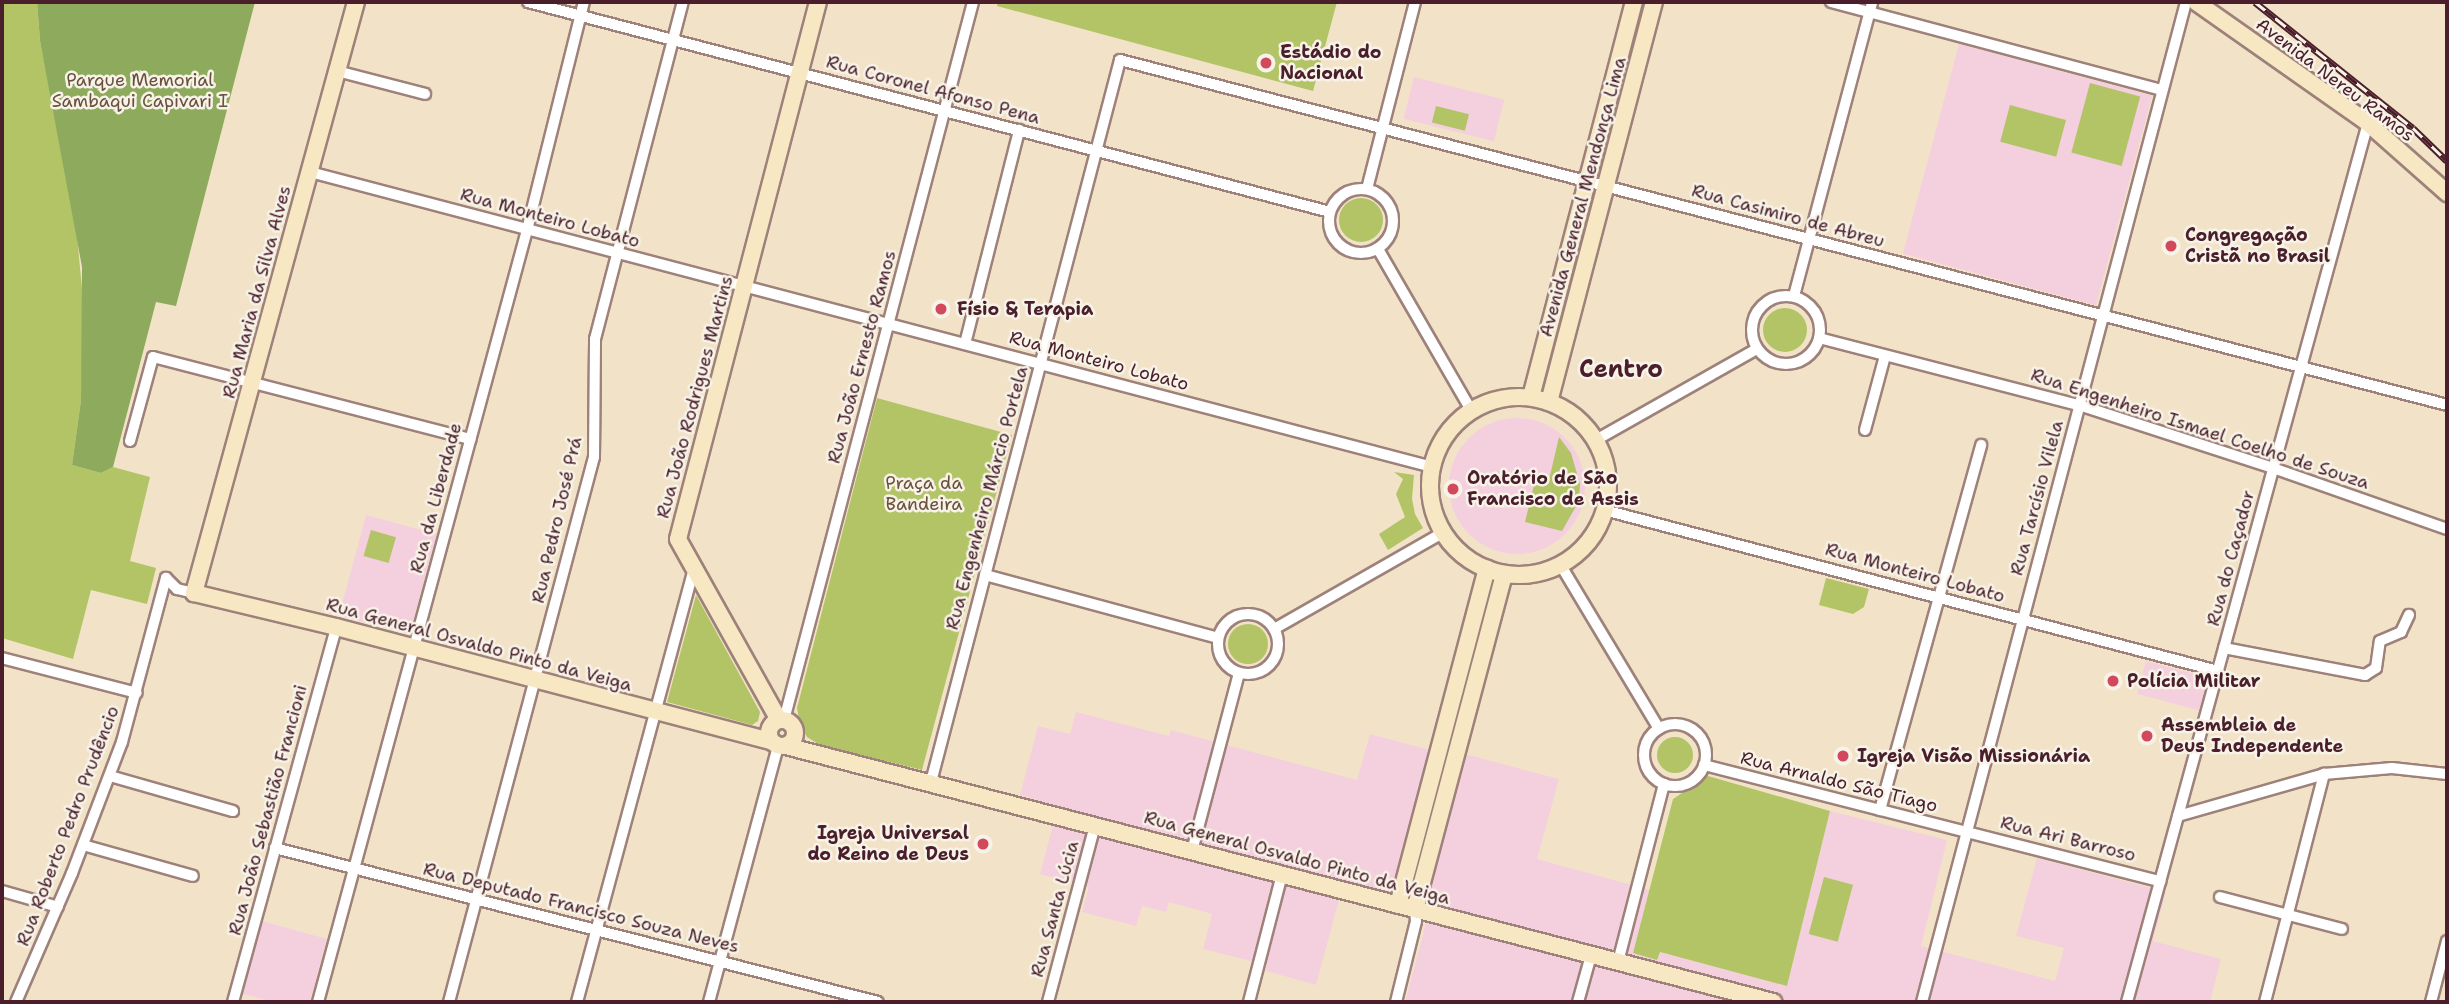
<!DOCTYPE html>
<meta charset="utf-8">
<style>
body{margin:0}
#map{position:relative;width:2449px;height:1004px;overflow:hidden;background:#f2e3c8;font-family:"Shantell Sans",sans-serif}
div>[style]{position:absolute}
.built>*{inset:0;background:#f4cfde;transform-origin:0 0}
.round{border-radius:50%}
.green>*{inset:0;background:#b3c467;transform-origin:0 0}
.forest>*{inset:0;background:#8eaa5c}
.roads{filter:drop-shadow(2px 0 #9e817a) drop-shadow(-2px 0 #9e817a) drop-shadow(0 2px #9e817a) drop-shadow(0 -2px #9e817a)}
.street>*{height:10px;margin:-5px;padding:0 5px;transform-origin:5px;border-radius:5px;background:#fff}
.street>.ring{margin:-5px;padding:0;box-sizing:content-box;background:none;border:10px solid #fff;border-radius:50%}
.secondary>*{height:16px;margin:-8px;padding:0 8px;transform-origin:8px;border-radius:8px;background:#f7e8c3}
.secondary>.ring{margin:-8px;padding:0;box-sizing:content-box;background:none;border:16px solid #f7e8c3;border-radius:50%}
.rail>*{height:7px;margin-top:-3.5px;transform-origin:0;background:repeating-linear-gradient(90deg,#f7f3e8 0 13px,#4a1f2b 0 26px);box-sizing:border-box;border-block:2px solid #4a1f2b}
.dots>*{width:19px;height:19px;translate:-50% -50%;box-sizing:border-box;border:4px solid #f7f3e8;border-radius:50%}
span{translate:-50% -50%;white-space:nowrap;text-align:center;line-height:1.15;-webkit-text-stroke:5px #f7f3e8;paint-order:stroke}
.poi-label{font-size:18px;color:#4a1f2b;font-weight:700}
.left{translate:0 -50%;text-align:left}
.right{translate:-100% -50%;text-align:right}
.street-label{font-size:18px;color:#4a1f2b}
.park-label{font-size:18px;color:#6a513d}
.district-label{font-size:24px;color:#4a1f2b;font-weight:700}
.frame{position:absolute;inset:0;border:4px solid #4a1f2b;pointer-events:none}
</style>
<div id="map">
<div class="built">
<div style="left:1959px;top:44px;width:200px;height:217px;rotate:15deg"></div>
<div style="left:1414px;top:77px;width:93px;height:43px;rotate:14deg"></div>
<div class="round" style="left:1449px;top:418px;width:136px;height:136px"></div>
<div style="left:366px;top:515px;width:73px;height:104px;rotate:15deg"></div>
<div style="left:2146px;top:661px;width:64px;height:34px;rotate:15deg"></div>
<div style="clip-path:polygon(1076px 712px,1169px 736px,1171px 730px,1357px 780px,1370px 734px,1463px 759px,1465px 754px,1559px 779px,1537px 859px,1650px 890px,1633px 953px,1656px 959px,1659px 952px,1787px 986px,1830px 811px,1947px 840px,1921px 946px,2055px 981px,2064px 948px,2016px 936px,2037px 858px,2166px 892px,2153px 941px,2221px 959px,2210px 1002px,1405px 1002px,1427px 920px,1340px 896px,1316px 985px,1266px 971px,1267px 965px,1203px 949px,1212px 914px,1169px 902px,1166px 912px,1142px 906px,1136px 926px,1082px 912px,1089px 887px,1040px 874px,1058px 806px,1020px 795px,1038px 726px,1070px 734px)"></div>
<div style="clip-path:polygon(258px 920px,327px 939px,310px 1002px,274px 1002px,239px 993px)"></div>
</div>
<div class="green">
<div style="clip-path:polygon(2px 2px,37px 2px,40px 41px,76px 224px,84px 311px,81px 400px,72px 465px,101px 473px,113px 467px,150px 477px,130px 561px,156px 568px,147px 604px,91px 590px,73px 659px,2px 638px)"></div>
<div style="clip-path:polygon(998px 2px,1337px 2px,1313px 91px,997px 6px)"></div>
<div style="left:2090px;top:83px;width:52px;height:72px;rotate:15deg"></div>
<div style="left:2010px;top:105px;width:58px;height:38px;rotate:15deg"></div>
<div style="left:1436px;top:106px;width:34px;height:17px;rotate:14deg"></div>
<div class="round" style="left:1339px;top:198px;width:44px;height:44px"></div>
<div class="round" style="left:1763px;top:308px;width:44px;height:44px"></div>
<div style="clip-path:polygon(877px 398px,1012px 435px,922px 770px,820px 745px,807px 737px,800px 725px,797px 708px)"></div>
<div style="clip-path:polygon(1559px 437px,1571px 453px,1580px 484px,1579px 501px,1562px 531px,1525px 522px,1535px 481px,1548px 484px)"></div>
<div style="clip-path:polygon(1394px 472px,1414px 475px,1412px 499px,1415px 514px,1423px 528px,1388px 550px,1379px 534px,1405px 517px,1396px 494px,1403px 479px)"></div>
<div style="left:371px;top:530px;width:26px;height:27px;rotate:16deg"></div>
<div style="clip-path:polygon(1826px 578px,1869px 589px,1864px 607px,1853px 614px,1819px 605px)"></div>
<div style="clip-path:polygon(696px 595px,760px 712px,758px 721px,752px 725px,667px 702px)"></div>
<div class="round" style="left:1228px;top:624px;width:40px;height:40px"></div>
<div class="round" style="left:1657px;top:737px;width:36px;height:36px"></div>
<div style="clip-path:polygon(1708px 776px,1830px 811px,1787px 986px,1660px 952px,1657px 960px,1633px 953px,1673px 799px)"></div>
<div style="left:1824px;top:877px;width:30px;height:59px;rotate:15deg"></div>
</div>
<div class="forest">
<div style="clip-path:polygon(37px 2px,255px 2px,176px 306px,156px 302px,113px 467px,101px 473px,72px 465px,81px 400px,82px 267px,40px 41px)"></div>
</div>
<div class="roads">
<div class="street">
<div style="left:528px;top:2px;width:829px;rotate:14.67deg"></div>
<div style="left:1831px;top:2px;width:342px;rotate:14.9deg"></div>
<div style="left:337px;top:71px;width:91px;rotate:14.6deg"></div>
<div style="left:310px;top:172px;width:1160px;rotate:14.73deg"></div>
<div class="ring" style="left:1329px;top:189px;width:54px;height:54px"></div>
<div style="left:1367px;top:189px;width:193px;rotate:-75.6deg"></div>
<div style="left:1378px;top:249px;width:186px;rotate:60deg"></div>
<div style="left:1794px;top:296px;width:304px;rotate:-75.1deg"></div>
<div class="ring" style="left:1752px;top:296px;width:58px;height:58px"></div>
<div style="left:1819px;top:338px;width:268px;rotate:14.5deg"></div>
<div style="left:2079px;top:405px;width:204px;rotate:18deg"></div>
<div style="left:2273px;top:468px;width:184px;rotate:19.3deg"></div>
<div style="left:965px;top:344px;width:221px;rotate:-75.8deg"></div>
<div style="left:1865px;top:430px;width:77px;rotate:-74.9deg"></div>
<div style="left:1596px;top:440px;width:185px;rotate:-29.5deg"></div>
<div style="left:130px;top:441px;width:87px;rotate:-74.7deg"></div>
<div style="left:153px;top:357px;width:328px;rotate:14.5deg"></div>
<div style="left:1604px;top:510px;width:635px;rotate:14.69deg"></div>
<div style="left:1560px;top:564px;width:192px;rotate:59deg"></div>
<div style="left:985px;top:575px;width:241px;rotate:15.1deg"></div>
<div style="left:166px;top:578px;width:16px;rotate:45deg"></div>
<div style="left:177px;top:589px;width:17px;rotate:13deg"></div>
<div class="ring" style="left:1218px;top:614px;width:50px;height:50px"></div>
<div style="left:1274px;top:629px;width:193px;rotate:-29.7deg"></div>
<div style="left:2224px;top:648px;width:144px;rotate:10.8deg"></div>
<div style="left:2365px;top:675px;width:13px;rotate:-32deg"></div>
<div style="left:2376px;top:668px;width:27px;rotate:-82deg"></div>
<div style="left:2380px;top:641px;width:23px;rotate:-23deg"></div>
<div style="left:2401px;top:632px;width:19px;rotate:-65deg"></div>
<div style="left:2px;top:658px;width:139px;rotate:14.5deg"></div>
<div style="left:784px;top:720px;width:742px;rotate:-75.25deg"></div>
<div class="ring" style="left:1644px;top:724px;width:52px;height:52px"></div>
<div style="left:1704px;top:765px;width:471px;rotate:14.3deg"></div>
<div style="left:110px;top:776px;width:128px;rotate:15.9deg"></div>
<div style="left:931px;top:782px;width:746px;rotate:-75.33deg"></div>
<div style="left:1120px;top:60px;width:1371px;rotate:14.57deg"></div>
<div style="left:1880px;top:810px;width:379px;rotate:-74.5deg"></div>
<div style="left:2178px;top:816px;width:152px;rotate:-16deg"></div>
<div style="left:2324px;top:774px;width:68px;rotate:-5deg"></div>
<div style="left:2392px;top:768px;width:55px;rotate:6.2deg"></div>
<div style="left:83px;top:845px;width:114px;rotate:15.7deg"></div>
<div style="left:275px;top:848px;width:622px;rotate:14.33deg"></div>
<div style="left:1192px;top:851px;width:184px;rotate:-75.2deg"></div>
<div style="left:2px;top:891px;width:58px;rotate:15.9deg"></div>
<div style="left:2220px;top:897px;width:126px;rotate:14.7deg"></div>
<div style="left:1618px;top:962px;width:184px;rotate:-75.5deg"></div>
<div style="left:16px;top:1002px;width:141px;rotate:-66.5deg"></div>
<div style="left:72px;top:873px;width:140px;rotate:-69.1deg"></div>
<div style="left:122px;top:742px;width:170px;rotate:-75deg"></div>
<div style="left:233px;top:1002px;width:389px;rotate:-74.6deg"></div>
<div style="left:318px;top:1002px;width:800px;rotate:-74.85deg"></div>
<div style="left:527px;top:230px;width:235px;rotate:-76deg"></div>
<div style="left:449px;top:1002px;width:564px;rotate:-75.1deg"></div>
<div style="left:594px;top:457px;width:118px;rotate:-89.5deg"></div>
<div style="left:595px;top:339px;width:348px;rotate:-75.4deg"></div>
<div style="left:577px;top:1002px;width:450px;rotate:-74.9deg"></div>
<div style="left:709px;top:1002px;width:265px;rotate:-74.9deg"></div>
<div style="left:1048px;top:1002px;width:183px;rotate:-75.1deg"></div>
<div style="left:1249px;top:1002px;width:132px;rotate:-75.5deg"></div>
<div style="left:1396px;top:1002px;width:83px;rotate:-76.1deg"></div>
<div style="left:1416px;top:921px;width:12px;rotate:-95deg"></div>
<div style="left:1578px;top:1002px;width:49px;rotate:-74.5deg"></div>
<div style="left:1922px;top:1002px;width:1034px;rotate:-75.21deg"></div>
<div style="left:2127px;top:1002px;width:911px;rotate:-74.67deg"></div>
<div style="left:2265px;top:1002px;width:236px;rotate:-75.5deg"></div>
<div style="left:2431px;top:1002px;width:63px;rotate:-75.3deg"></div>
</div>
<div class="secondary">
<div style="left:356px;top:2px;width:613px;rotate:105.33deg"></div>
<div style="left:194px;top:593px;width:146px;rotate:13.5deg"></div>
<div style="left:336px;top:627px;width:450px;rotate:14.7deg"></div>
<div style="left:2196px;top:2px;width:210px;rotate:35.1deg"></div>
<div style="left:2368px;top:123px;width:106px;rotate:41.5deg"></div>
<div style="left:1531px;top:397px;width:408px;rotate:-75.4deg"></div>
<div class="ring" style="left:1430px;top:397px;width:162px;height:162px"></div>
<div style="left:1549px;top:402px;width:414px;rotate:-75.3deg"></div>
<div class="ring" style="left:769px;top:720px;width:10px;height:10px"></div>
<div style="left:779px;top:720px;width:207px;rotate:-119.2deg"></div>
<div style="left:678px;top:539px;width:555px;rotate:-75.39deg"></div>
<div style="left:786px;top:746px;width:1020px;rotate:14.54deg"></div>
<div style="left:1398px;top:905px;width:348px;rotate:-75.2deg"></div>
<div style="left:1415px;top:909px;width:347px;rotate:-75.1deg"></div>
</div>
</div>
<div class="rail">
<div style="left:2255px;top:2px;width:202px;rotate:38.6deg"></div>
<div style="left:2413px;top:128px;width:47px;rotate:44.1deg"></div>
</div>
<div class="dots">
<div style="left:1266px;top:63px;background:#d1495b"></div>
<div style="left:2171px;top:246px;background:#d1495b"></div>
<div style="left:941px;top:309px;background:#d1495b"></div>
<div style="left:1453px;top:489px;background:#d1495b"></div>
<div style="left:2113px;top:681px;background:#d1495b"></div>
<div style="left:2147px;top:736px;background:#d1495b"></div>
<div style="left:1843px;top:756px;background:#d1495b"></div>
<div style="left:983px;top:844px;background:#d1495b"></div>
</div>
<div class="poi-label">
<span class="left" style="left:1280px;top:63px">Estádio do<br>Nacional</span>
<span class="left" style="left:2185px;top:246px">Congregação<br>Cristã no Brasil</span>
<span class="left" style="left:957px;top:309px">Físio &amp; Terapia</span>
<span class="left" style="left:1467px;top:489px">Oratório de São<br>Francisco de Assis</span>
<span class="left" style="left:2127px;top:681px">Polícia Militar</span>
<span class="left" style="left:2161px;top:736px">Assembleia de<br>Deus Independente</span>
<span class="left" style="left:1857px;top:756px">Igreja Visão Missionária</span>
<span class="right" style="left:969px;top:844px">Igreja Universal<br>do Reino de Deus</span>
</div>
<div class="street-label">
<span style="left:2335px;top:80px;rotate:37deg">Avenida Nereu Ramos</span>
<span style="left:933px;top:90px;rotate:15deg">Rua Coronel Afonso Pena</span>
<span style="left:1583px;top:197px;rotate:-75deg">Avenida General Mendonça Lima</span>
<span style="left:1788px;top:216px;rotate:15deg">Rua Casimiro de Abreu</span>
<span style="left:550px;top:218px;rotate:15deg">Rua Monteiro Lobato</span>
<span style="left:257px;top:292px;rotate:-75deg">Rua Maria da Silva Alves</span>
<span style="left:862px;top:357px;rotate:-75deg">Rua João Ernesto Ramos</span>
<span style="left:1099px;top:361px;rotate:15deg">Rua Monteiro Lobato</span>
<span style="left:695px;top:397px;rotate:-75deg">Rua João Rodrigues Martins</span>
<span style="left:2200px;top:429px;rotate:18deg">Rua Engenheiro Ismael Coelho de Souza</span>
<span style="left:436px;top:498px;rotate:-75deg">Rua da Liberdade</span>
<span style="left:987px;top:498px;rotate:-75deg">Rua Engenheiro Márcio Portela</span>
<span style="left:2037px;top:498px;rotate:-75deg">Rua Tarcísio Vilela</span>
<span style="left:557px;top:520px;rotate:-77deg">Rua Pedro José Prá</span>
<span style="left:2231px;top:558px;rotate:-75deg">Rua do Caçador</span>
<span style="left:1915px;top:573px;rotate:15deg">Rua Monteiro Lobato</span>
<span style="left:479px;top:645px;rotate:15deg">Rua General Osvaldo Pinto da Veiga</span>
<span style="left:1839px;top:782px;rotate:14deg">Rua Arnaldo São Tiago</span>
<span style="left:268px;top:810px;rotate:-75deg">Rua João Sebastião Francioni</span>
<span style="left:68px;top:826px;rotate:-69deg">Rua Roberto Pedro Prudêncio</span>
<span style="left:2068px;top:839px;rotate:14deg">Rua Ari Barroso</span>
<span style="left:1297px;top:858px;rotate:15deg">Rua General Osvaldo Pinto da Veiga</span>
<span style="left:581px;top:908px;rotate:14deg">Rua Deputado Francisco Souza Neves</span>
<span style="left:1055px;top:909px;rotate:-75deg">Rua Santa Lúcia</span>
</div>
<div class="park-label">
<span style="left:140px;top:91px">Parque Memorial<br>Sambaqui Capivari I</span>
<span style="left:924px;top:494px">Praça da<br>Bandeira</span>
</div>
<div class="district-label">
<span style="left:1621px;top:370px">Centro</span>
</div>
<div class="frame"></div>
</div>
